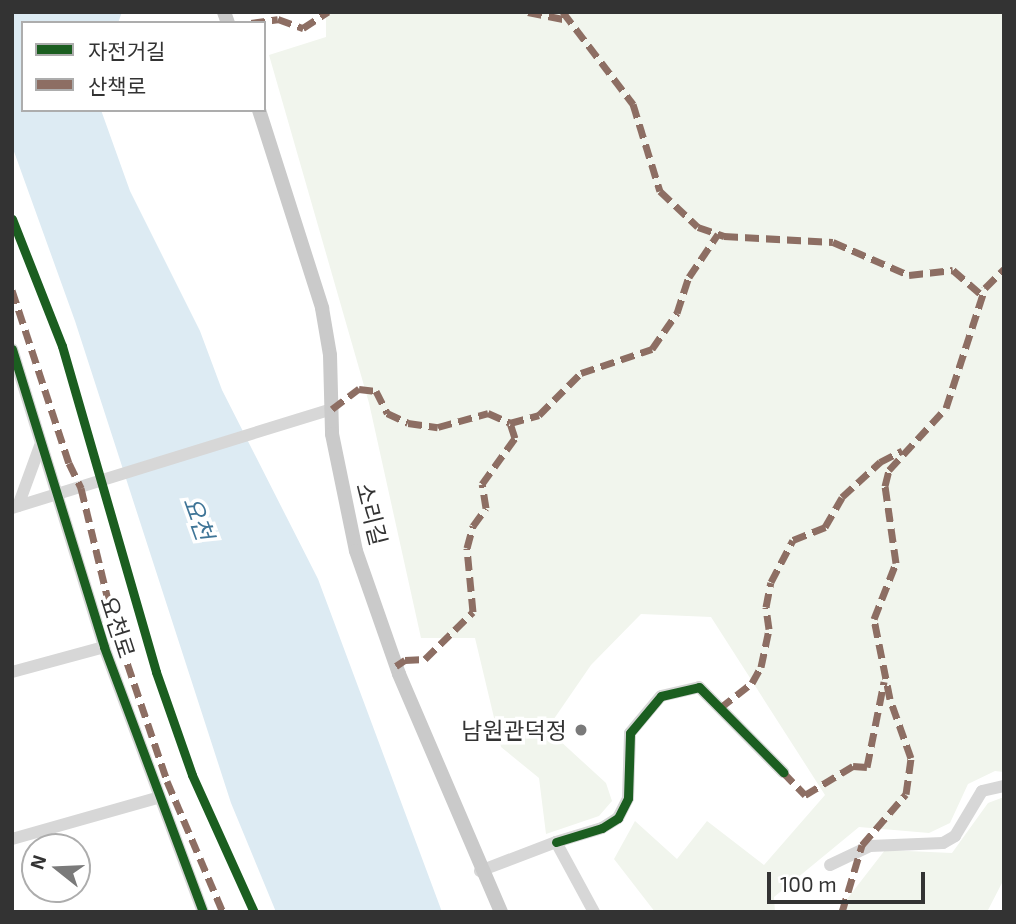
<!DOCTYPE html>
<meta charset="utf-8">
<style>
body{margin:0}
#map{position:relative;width:1016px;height:924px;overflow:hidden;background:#fff;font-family:"Exo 2","Noto Sans KR",sans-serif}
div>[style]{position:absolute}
.green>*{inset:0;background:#f1f5ed}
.water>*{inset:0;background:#ddebf3}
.minor>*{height:12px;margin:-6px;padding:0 6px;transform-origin:6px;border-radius:6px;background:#d7d7d7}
.major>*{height:14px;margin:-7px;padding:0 7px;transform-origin:7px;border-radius:7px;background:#cacaca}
.quiet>*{height:7px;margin-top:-3.5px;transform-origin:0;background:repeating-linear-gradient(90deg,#8d6e63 0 14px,transparent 0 21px)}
.cycleway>*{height:9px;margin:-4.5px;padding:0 4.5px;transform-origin:4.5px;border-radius:4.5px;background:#1b5e20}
.dots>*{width:19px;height:19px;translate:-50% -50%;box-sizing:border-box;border:4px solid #fff;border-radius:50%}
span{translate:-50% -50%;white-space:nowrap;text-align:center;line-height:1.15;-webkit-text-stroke:7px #fff;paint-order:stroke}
.street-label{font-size:23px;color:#333}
.poi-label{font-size:23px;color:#333}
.right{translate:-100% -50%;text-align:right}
.water-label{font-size:24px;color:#3f7597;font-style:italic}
.frame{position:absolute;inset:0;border:14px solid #333;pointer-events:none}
.legend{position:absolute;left:21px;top:21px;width:245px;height:91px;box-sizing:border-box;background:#fff;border:2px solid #adadad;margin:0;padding:9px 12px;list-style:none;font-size:21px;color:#333}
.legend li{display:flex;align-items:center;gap:14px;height:35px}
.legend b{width:35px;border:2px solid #adadad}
.north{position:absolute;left:21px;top:833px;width:70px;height:70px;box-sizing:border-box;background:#fff;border:2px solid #adadad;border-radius:50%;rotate:288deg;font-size:19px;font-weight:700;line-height:28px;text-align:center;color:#333}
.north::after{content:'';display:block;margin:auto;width:24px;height:32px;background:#7a7a7a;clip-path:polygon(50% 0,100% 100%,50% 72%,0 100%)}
.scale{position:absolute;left:767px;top:872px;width:158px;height:32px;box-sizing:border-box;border:4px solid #333;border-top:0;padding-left:9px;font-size:21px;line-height:24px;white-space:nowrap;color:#333;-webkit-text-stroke:5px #fff;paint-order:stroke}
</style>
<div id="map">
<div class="green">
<div style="clip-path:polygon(326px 12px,1004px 12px,1004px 772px,995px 771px,968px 784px,950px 823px,929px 833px,859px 827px,774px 897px,775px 912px,655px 912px,614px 859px,635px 821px,677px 859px,707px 821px,764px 865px,825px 795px,711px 617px,641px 614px,591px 665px,547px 729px,606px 783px,612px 801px,599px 816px,546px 834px,539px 778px,501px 747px,475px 638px,421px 638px,369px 403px,269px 55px,326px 37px)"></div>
<div style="clip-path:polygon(1004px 797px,1004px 879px,987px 912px,837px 912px,885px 850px,952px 853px,988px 803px)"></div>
</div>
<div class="water">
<div style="clip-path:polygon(12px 12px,122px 12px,118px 23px,23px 23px,23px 110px,101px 110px,130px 191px,200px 331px,222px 390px,318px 579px,442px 912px,276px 912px,231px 803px,75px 321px,12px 146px)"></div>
</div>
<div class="minor">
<div style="left:12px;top:349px;width:312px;rotate:72.8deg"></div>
<div style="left:104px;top:647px;width:283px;rotate:69.5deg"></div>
<div style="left:18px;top:506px;width:64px;rotate:-69.9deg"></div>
<div style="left:12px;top:508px;width:335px;rotate:-17.2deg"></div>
<div style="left:12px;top:672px;width:95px;rotate:-15.2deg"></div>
<div style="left:12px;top:839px;width:151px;rotate:-15.8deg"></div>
<div style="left:556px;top:842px;width:48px;rotate:-16.9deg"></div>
<div style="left:602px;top:828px;width:19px;rotate:-32deg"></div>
<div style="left:618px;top:818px;width:22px;rotate:-63deg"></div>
<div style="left:628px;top:798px;width:65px;rotate:-88.2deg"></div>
<div style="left:630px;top:733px;width:48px;rotate:-50deg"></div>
<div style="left:661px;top:696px;width:39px;rotate:-13deg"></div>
<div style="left:699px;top:687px;width:120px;rotate:45.3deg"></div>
<div style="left:830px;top:865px;width:44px;rotate:-25.4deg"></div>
<div style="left:870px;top:846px;width:73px;rotate:-2.4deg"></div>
<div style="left:943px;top:843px;width:14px;rotate:-30deg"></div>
<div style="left:955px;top:836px;width:52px;rotate:-59deg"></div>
<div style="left:982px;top:791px;width:23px;rotate:-13deg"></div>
<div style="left:480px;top:871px;width:81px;rotate:-20.9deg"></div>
<div style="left:556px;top:842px;width:80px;rotate:61.5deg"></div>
</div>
<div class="major">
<div style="left:224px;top:12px;width:12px;rotate:70deg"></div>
<div style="left:259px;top:110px;width:208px;rotate:72.3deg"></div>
<div style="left:322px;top:308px;width:48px;rotate:80.3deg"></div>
<div style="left:330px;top:355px;width:79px;rotate:88.5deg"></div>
<div style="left:332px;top:434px;width:119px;rotate:78.4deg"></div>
<div style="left:356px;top:551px;width:130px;rotate:70.7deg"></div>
<div style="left:399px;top:674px;width:259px;rotate:66.8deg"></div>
</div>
<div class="quiet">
<div style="left:528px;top:12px;width:41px;rotate:11.3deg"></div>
<div style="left:563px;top:12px;width:116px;rotate:52.7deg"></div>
<div style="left:633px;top:104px;width:91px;rotate:72.8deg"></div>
<div style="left:660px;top:191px;width:52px;rotate:43.5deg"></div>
<div style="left:698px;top:227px;width:28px;rotate:19deg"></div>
<div style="left:724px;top:236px;width:109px;rotate:3.2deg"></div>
<div style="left:833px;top:242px;width:83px;rotate:23.5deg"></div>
<div style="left:909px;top:275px;width:44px;rotate:-6.5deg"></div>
<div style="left:953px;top:270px;width:38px;rotate:41deg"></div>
<div style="left:251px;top:23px;width:27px;rotate:-8deg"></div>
<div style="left:278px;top:19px;width:27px;rotate:20deg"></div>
<div style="left:303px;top:28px;width:30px;rotate:-33deg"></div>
<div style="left:12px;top:290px;width:182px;rotate:71.8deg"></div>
<div style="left:69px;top:463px;width:28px;rotate:64deg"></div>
<div style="left:81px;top:488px;width:140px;rotate:76.4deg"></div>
<div style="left:114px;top:624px;width:166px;rotate:71.3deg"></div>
<div style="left:167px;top:781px;width:142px;rotate:66.9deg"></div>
<div style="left:332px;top:409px;width:34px;rotate:-37deg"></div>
<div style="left:359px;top:389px;width:17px;rotate:7deg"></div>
<div style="left:376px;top:391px;width:25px;rotate:63deg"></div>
<div style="left:387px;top:413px;width:23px;rotate:25deg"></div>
<div style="left:408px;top:423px;width:30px;rotate:8deg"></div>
<div style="left:438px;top:427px;width:52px;rotate:-15.6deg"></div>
<div style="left:488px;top:413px;width:24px;rotate:24deg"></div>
<div style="left:510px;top:423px;width:30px;rotate:-15deg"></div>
<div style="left:539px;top:415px;width:59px;rotate:-45deg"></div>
<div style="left:581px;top:373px;width:75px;rotate:-18.7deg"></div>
<div style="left:652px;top:349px;width:44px;rotate:-55.2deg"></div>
<div style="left:677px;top:313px;width:38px;rotate:-72deg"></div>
<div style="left:689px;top:277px;width:52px;rotate:-56deg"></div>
<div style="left:396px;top:666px;width:11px;rotate:-34deg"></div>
<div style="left:405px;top:660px;width:20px;rotate:-3deg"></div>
<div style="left:425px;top:659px;width:67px;rotate:-44.4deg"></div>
<div style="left:473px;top:612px;width:64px;rotate:-95.4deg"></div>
<div style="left:467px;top:548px;width:23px;rotate:-75deg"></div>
<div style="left:473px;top:526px;width:22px;rotate:-54deg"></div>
<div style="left:486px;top:508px;width:24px;rotate:-99deg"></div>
<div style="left:482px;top:484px;width:57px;rotate:-54.3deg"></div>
<div style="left:515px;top:438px;width:16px;rotate:-108deg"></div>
<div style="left:720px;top:708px;width:41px;rotate:-38deg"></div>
<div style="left:752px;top:683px;width:18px;rotate:-61deg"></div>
<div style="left:761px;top:667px;width:39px;rotate:-78deg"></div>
<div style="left:769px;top:629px;width:22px;rotate:-98deg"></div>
<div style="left:766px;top:607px;width:25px;rotate:-79deg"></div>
<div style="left:771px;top:582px;width:47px;rotate:-62.4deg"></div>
<div style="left:793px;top:540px;width:35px;rotate:-22deg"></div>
<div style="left:825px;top:527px;width:34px;rotate:-60deg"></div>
<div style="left:842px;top:497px;width:52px;rotate:-42.6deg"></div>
<div style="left:880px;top:462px;width:25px;rotate:-27deg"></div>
<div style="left:783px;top:772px;width:32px;rotate:46deg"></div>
<div style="left:805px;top:795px;width:56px;rotate:-31.1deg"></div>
<div style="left:853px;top:766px;width:14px;rotate:4deg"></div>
<div style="left:867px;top:767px;width:87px;rotate:-78.7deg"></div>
<div style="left:842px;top:912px;width:70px;rotate:-73.4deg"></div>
<div style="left:862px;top:845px;width:67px;rotate:-49.2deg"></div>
<div style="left:906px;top:794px;width:36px;rotate:-82deg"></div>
<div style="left:911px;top:758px;width:63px;rotate:-109.6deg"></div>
<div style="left:890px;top:699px;width:82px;rotate:-101.3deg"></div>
<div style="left:874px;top:619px;width:60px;rotate:-68.6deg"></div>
<div style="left:896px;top:563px;width:78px;rotate:-98.1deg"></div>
<div style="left:885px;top:486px;width:16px;rotate:-76deg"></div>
<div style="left:889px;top:470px;width:84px;rotate:-47.4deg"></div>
<div style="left:946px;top:408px;width:126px;rotate:-72deg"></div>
<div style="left:985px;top:288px;width:27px;rotate:-45deg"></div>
</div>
<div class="cycleway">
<div style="left:12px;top:219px;width:136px;rotate:68.5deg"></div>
<div style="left:62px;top:346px;width:339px;rotate:73.9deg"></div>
<div style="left:156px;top:672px;width:109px;rotate:70.7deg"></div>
<div style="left:192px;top:775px;width:150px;rotate:65.7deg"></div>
<div style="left:12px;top:349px;width:312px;rotate:72.8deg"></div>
<div style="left:104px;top:647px;width:283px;rotate:69.5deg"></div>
<div style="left:556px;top:842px;width:48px;rotate:-16.9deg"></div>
<div style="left:602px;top:828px;width:19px;rotate:-32deg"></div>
<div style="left:618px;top:818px;width:22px;rotate:-63deg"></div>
<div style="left:628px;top:798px;width:65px;rotate:-88.2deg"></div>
<div style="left:630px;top:733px;width:48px;rotate:-50deg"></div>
<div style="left:661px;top:696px;width:39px;rotate:-13deg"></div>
<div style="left:699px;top:687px;width:120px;rotate:45.3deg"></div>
</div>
<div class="dots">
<div style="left:581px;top:730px;background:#7a7a7a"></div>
</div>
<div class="street-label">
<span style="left:372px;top:514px;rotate:76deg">소리길</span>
<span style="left:118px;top:627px;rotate:72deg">요천로</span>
</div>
<div class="poi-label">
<span class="right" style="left:567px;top:730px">남원관덕정</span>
</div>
<div class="water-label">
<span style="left:199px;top:518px;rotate:70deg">요천</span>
</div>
<div class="frame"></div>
<ul class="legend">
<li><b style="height:9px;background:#1b5e20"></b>자전거길</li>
<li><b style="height:9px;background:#8d6e63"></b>산책로</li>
</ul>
<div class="north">N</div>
<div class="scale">100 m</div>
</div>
